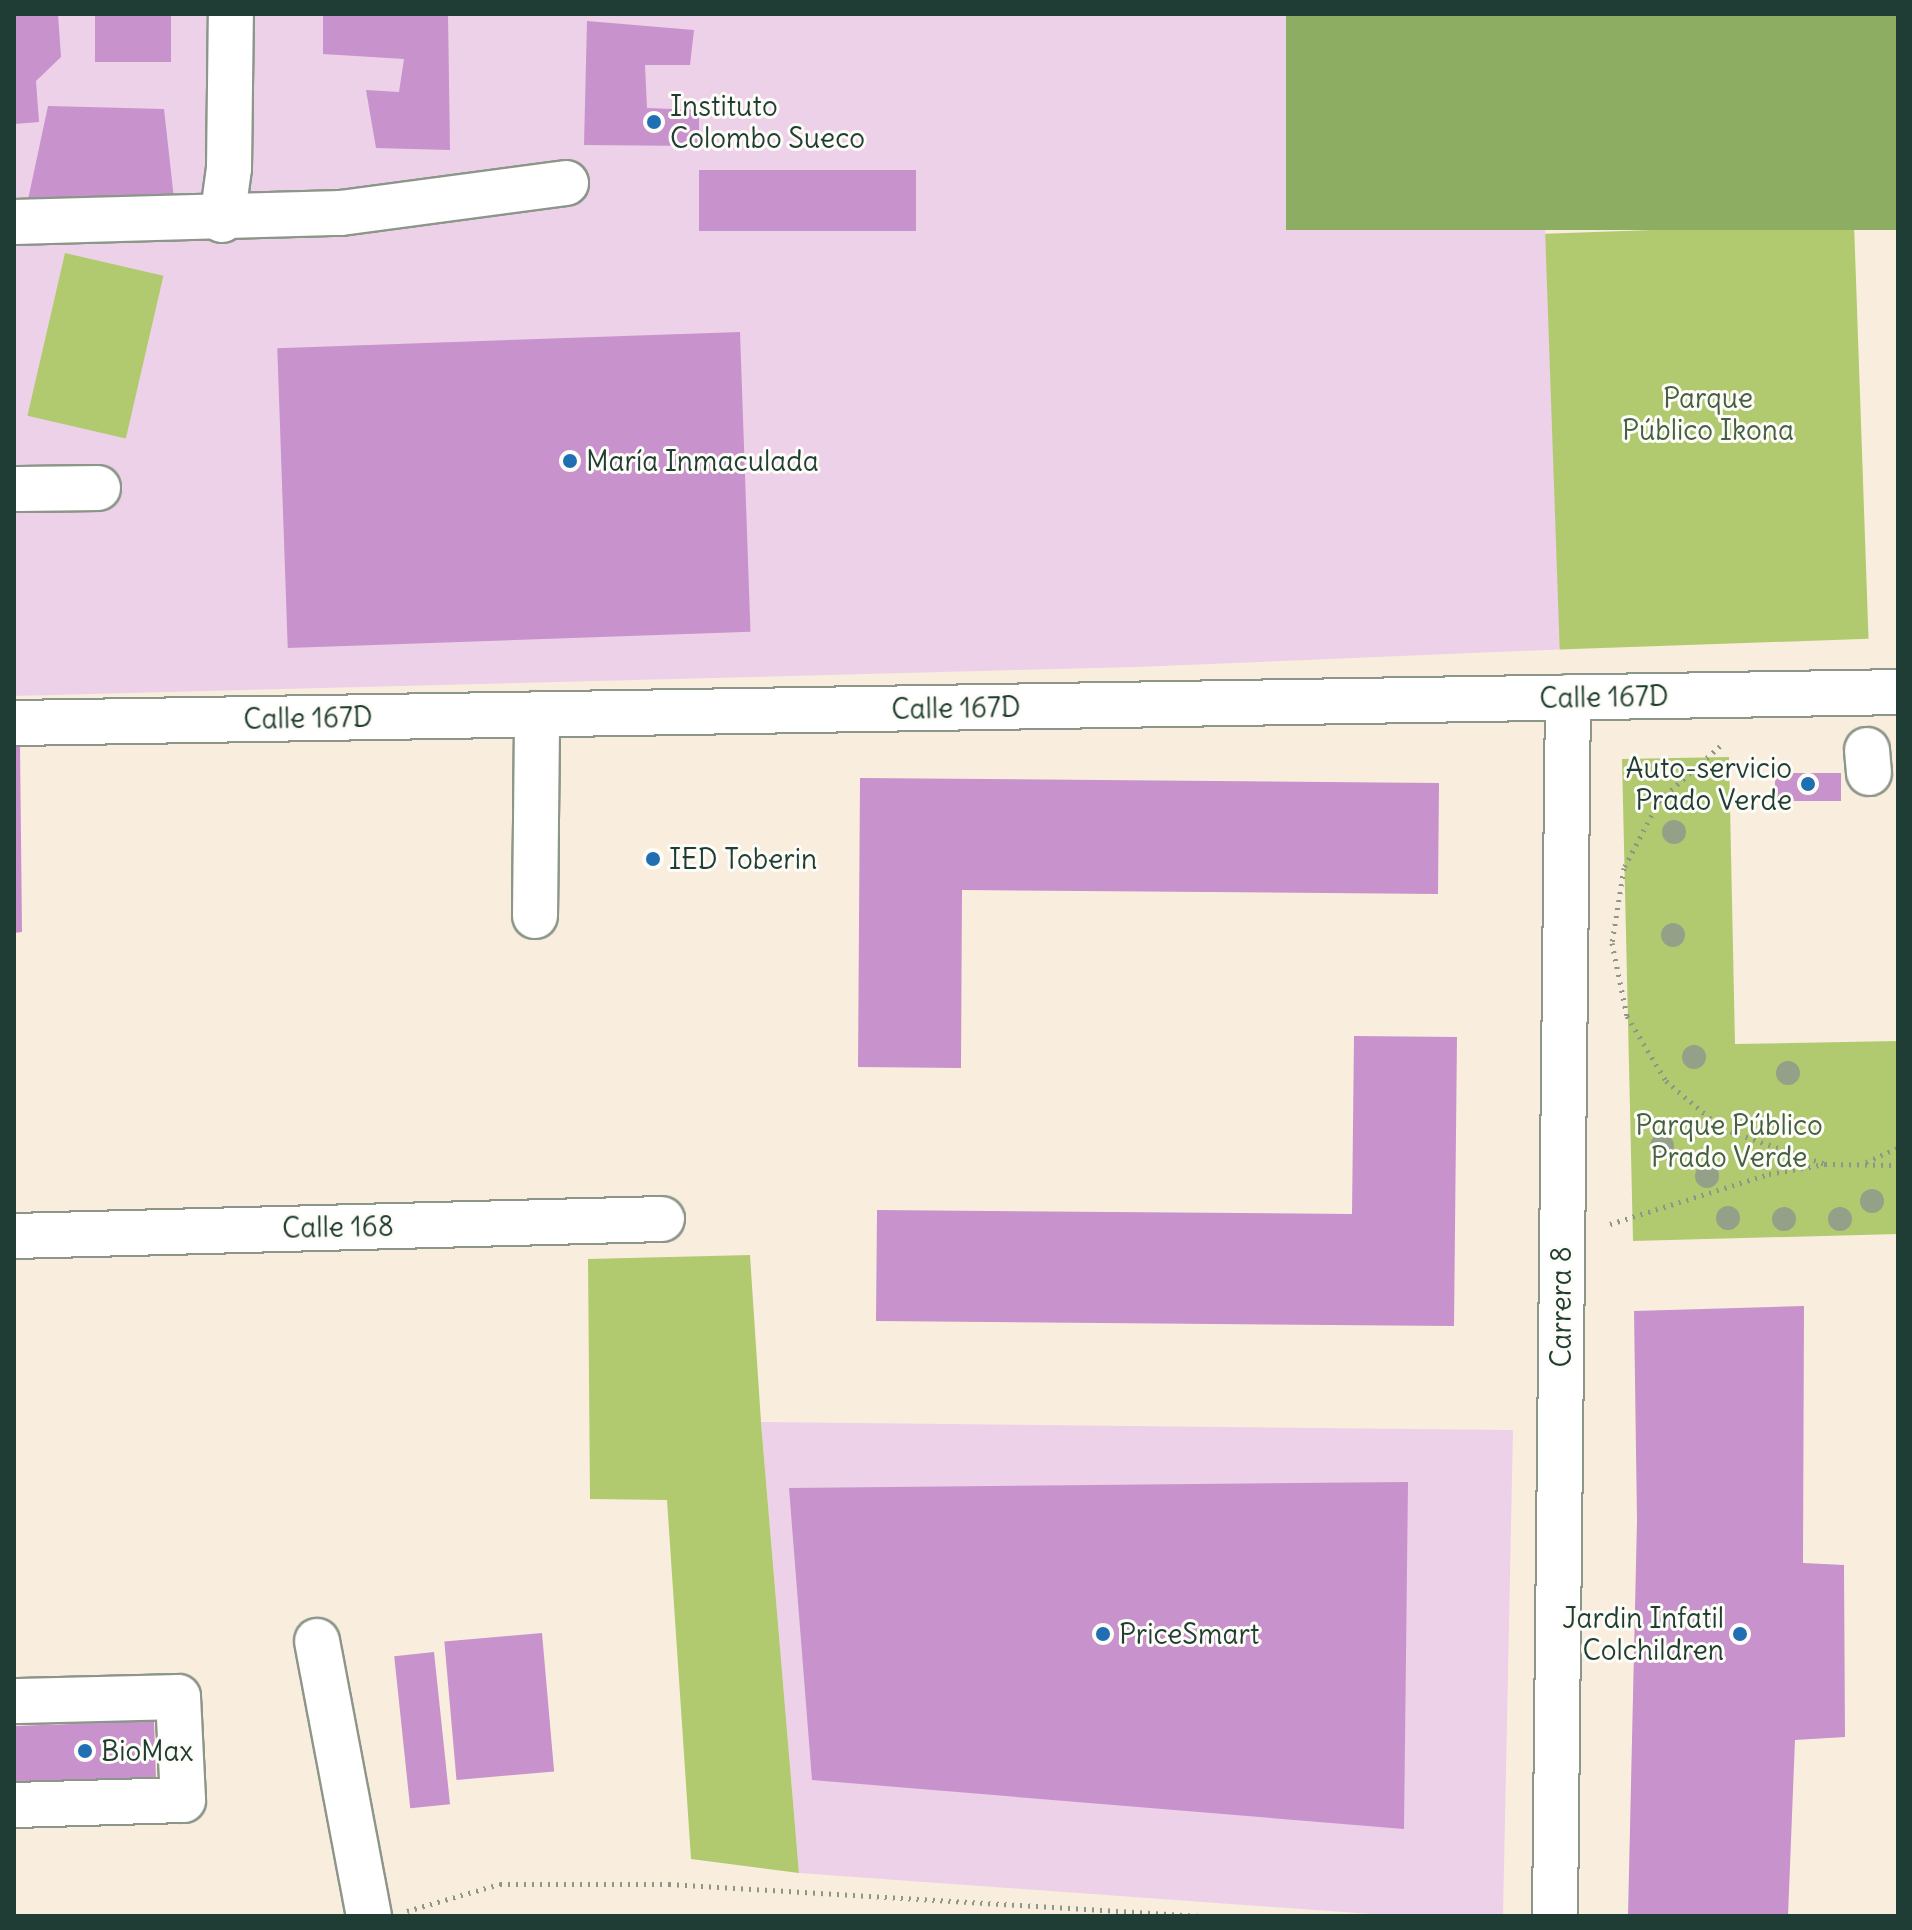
<!DOCTYPE html>
<meta charset="utf-8">
<style>
body{margin:0}
#map{position:relative;width:1912px;height:1930px;overflow:hidden;background:#f9eede;font-family:Delius,sans-serif}
div>[style]{position:absolute}
.built>*{inset:0;background:#edd1e9}
.green>*{inset:0;background:#b2ca6f;transform-origin:0 0}
.forest>*{inset:0;background:#8dae62;transform-origin:0 0}
.building>*{inset:0;background:#c892cc;transform-origin:0 0}
.path>*{height:5px;margin-top:-2.5px;transform-origin:0;background:repeating-linear-gradient(90deg,#8c9689 0 2px,transparent 0 8px)}
.roads{filter:drop-shadow(2px 0 #8c9689) drop-shadow(-2px 0 #8c9689) drop-shadow(0 2px #8c9689) drop-shadow(0 -2px #8c9689)}
.minor>*{height:44px;margin:-22px;padding:0 22px;transform-origin:22px;border-radius:22px;background:#fff}
.trees>*{width:24px;height:24px;margin:-12px;border-radius:50%;background:#95a089}
.dots>*{width:22px;height:22px;translate:-50% -50%;box-sizing:border-box;border:4px solid #fdfcf7;border-radius:50%}
span{translate:-50% -50%;white-space:nowrap;text-align:center;line-height:1.15;-webkit-text-stroke:6px #fdfcf7;paint-order:stroke}
.poi-label{font-size:28px;color:#1f3d34}
.left{translate:0 -50%;text-align:left}
.right{translate:-100% -50%;text-align:right}
.park-label{font-size:28px;color:#446043}
.street-label{font-size:28px;color:#1f3d34}
.frame{position:absolute;inset:0;border:16px solid #1f3d34;pointer-events:none}
</style>
<div id="map">
<div class="built">
<div style="clip-path:polygon(14px 14px,1286px 14px,1300px 230px,1545px 226px,1570px 649px,1137px 667px,14px 696px)"></div>
<div style="clip-path:polygon(761px 1422px,1513px 1430px,1503px 1916px,1399px 1916px,799px 1873px)"></div>
</div>
<div class="green">
<div style="left:1854px;top:223px;width:416px;height:309px;rotate:88deg"></div>
<div style="left:65px;top:253px;width:101px;height:167px;rotate:13deg"></div>
<div style="clip-path:polygon(1729px 757px,1735px 1044px,1898px 1041px,1898px 1234px,1633px 1241px,1622px 759px)"></div>
<div style="clip-path:polygon(750px 1255px,761px 1422px,799px 1873px,691px 1859px,667px 1500px,590px 1499px,588px 1259px)"></div>
</div>
<div class="forest">
<div style="left:1286px;top:14px;width:612px;height:216px"></div>
</div>
<div class="building">
<div style="clip-path:polygon(14px 14px,58px 14px,61px 57px,36px 81px,39px 122px,14px 124px)"></div>
<div style="left:95px;top:14px;width:76px;height:48px"></div>
<div style="clip-path:polygon(323px 14px,448px 14px,450px 150px,376px 148px,366px 90px,399px 92px,404px 59px,323px 54px)"></div>
<div style="clip-path:polygon(587px 21px,694px 30px,690px 65px,645px 65px,647px 108px,699px 110px,699px 146px,584px 145px)"></div>
<div style="clip-path:polygon(48px 106px,164px 109px,175px 208px,26px 209px)"></div>
<div style="left:916px;top:170px;width:61px;height:217px;rotate:90deg"></div>
<div style="left:740px;top:332px;width:300px;height:463px;rotate:88deg"></div>
<div style="clip-path:polygon(14px 745px,20px 745px,22px 932px,14px 933px)"></div>
<div style="left:1841px;top:773px;width:28px;height:66px;rotate:90deg"></div>
<div style="clip-path:polygon(860px 778px,1439px 783px,1438px 894px,962px 890px,961px 1068px,858px 1067px)"></div>
<div style="clip-path:polygon(1354px 1036px,1457px 1037px,1454px 1326px,876px 1321px,877px 1210px,1352px 1214px)"></div>
<div style="clip-path:polygon(1804px 1306px,1803px 1563px,1844px 1565px,1845px 1737px,1795px 1740px,1788px 1916px,1628px 1916px,1637px 1520px,1634px 1311px)"></div>
<div style="clip-path:polygon(1408px 1482px,1404px 1829px,812px 1780px,789px 1488px)"></div>
<div style="left:542px;top:1633px;width:139px;height:98px;rotate:85deg"></div>
<div style="left:434px;top:1652px;width:153px;height:40px;rotate:84deg"></div>
<div style="left:154px;top:1721px;width:56px;height:140px;rotate:88deg"></div>
</div>
<div class="path">
<div style="left:1720px;top:746px;width:82px;rotate:138deg"></div>
<div style="left:1659px;top:801px;width:76px;rotate:117.6deg"></div>
<div style="left:1624px;top:868px;width:76px;rotate:99.1deg"></div>
<div style="left:1612px;top:943px;width:75px;rotate:78.4deg"></div>
<div style="left:1627px;top:1016px;width:76px;rotate:59deg"></div>
<div style="left:1666px;top:1081px;width:75px;rotate:40.1deg"></div>
<div style="left:1723px;top:1129px;width:108px;rotate:18.9deg"></div>
<div style="left:1866px;top:1162px;width:35px;rotate:-24deg"></div>
<div style="left:1610px;top:1224px;width:167px;rotate:-17.5deg"></div>
<div style="left:1769px;top:1174px;width:57px;rotate:-10.1deg"></div>
<div style="left:1825px;top:1164px;width:73px;rotate:0.8deg"></div>
<div style="left:407px;top:1911px;width:97px;rotate:-16.2deg"></div>
<div style="left:500px;top:1884px;width:169px"></div>
<div style="left:669px;top:1884px;width:533px;rotate:3.44deg"></div>
</div>
<div class="roads">
<div class="minor">
<div style="left:222px;top:220px;width:52px;rotate:-82.3deg"></div>
<div style="left:229px;top:168px;width:154px;rotate:-89.3deg"></div>
<div style="left:14px;top:222px;width:327px;rotate:-1.6deg"></div>
<div style="left:341px;top:213px;width:227px;rotate:-7.6deg"></div>
<div style="left:14px;top:489px;width:84px;rotate:-0.7deg"></div>
<div style="left:14px;top:723px;width:1884px;rotate:-0.94deg"></div>
<div style="left:1867px;top:750px;width:23px;rotate:85deg"></div>
<div style="left:535px;top:916px;width:202px;rotate:-89.4deg"></div>
<div style="left:14px;top:1236px;width:648px;rotate:-1.5deg"></div>
<div style="left:317px;top:1641px;width:280px;rotate:79.3deg"></div>
<div style="left:14px;top:1701px;width:164px;rotate:-1.4deg"></div>
<div style="left:178px;top:1697px;width:103px;rotate:87.2deg"></div>
<div style="left:183px;top:1800px;width:169px;rotate:178.3deg"></div>
<div style="left:1555px;top:1916px;width:1219px;rotate:-89.39deg"></div>
</div>
</div>
<div class="trees">
<div style="left:1674px;top:832px"></div>
<div style="left:1673px;top:935px"></div>
<div style="left:1694px;top:1057px"></div>
<div style="left:1788px;top:1073px"></div>
<div style="left:1662px;top:1146px"></div>
<div style="left:1707px;top:1176px"></div>
<div style="left:1872px;top:1201px"></div>
<div style="left:1728px;top:1218px"></div>
<div style="left:1784px;top:1219px"></div>
<div style="left:1840px;top:1219px"></div>
</div>
<div class="dots">
<div style="left:654px;top:122px;background:#1f6fb2"></div>
<div style="left:570px;top:461px;background:#1f6fb2"></div>
<div style="left:1808px;top:784px;background:#1f6fb2"></div>
<div style="left:653px;top:859px;background:#1f6fb2"></div>
<div style="left:1103px;top:1634px;background:#1f6fb2"></div>
<div style="left:1740px;top:1634px;background:#1f6fb2"></div>
<div style="left:85px;top:1751px;background:#1f6fb2"></div>
</div>
<div class="poi-label">
<span class="left" style="left:670px;top:122px">Instituto<br>Colombo Sueco</span>
<span class="left" style="left:586px;top:461px">María Inmaculada</span>
<span class="right" style="left:1792px;top:784px">Auto-servicio<br>Prado Verde</span>
<span class="left" style="left:669px;top:859px">IED Toberin</span>
<span class="right" style="left:1724px;top:1634px">Jardin Infatil<br>Colchildren</span>
<span class="left" style="left:1119px;top:1634px">PriceSmart</span>
<span class="left" style="left:101px;top:1751px">BioMax</span>
</div>
<div class="park-label">
<span style="left:1708px;top:414px">Parque<br>Público Ikona</span>
<span style="left:1729px;top:1141px">Parque Público<br>Prado Verde</span>
</div>
<div class="street-label">
<span style="left:1604px;top:697px;rotate:-1deg">Calle 167D</span>
<span style="left:956px;top:708px;rotate:-1deg">Calle 167D</span>
<span style="left:308px;top:718px;rotate:-1deg">Calle 167D</span>
<span style="left:338px;top:1227px;rotate:-1deg">Calle 168</span>
<span style="left:1561px;top:1307px;rotate:-90deg">Carrera 8</span>
</div>
<div class="frame"></div>
</div>
